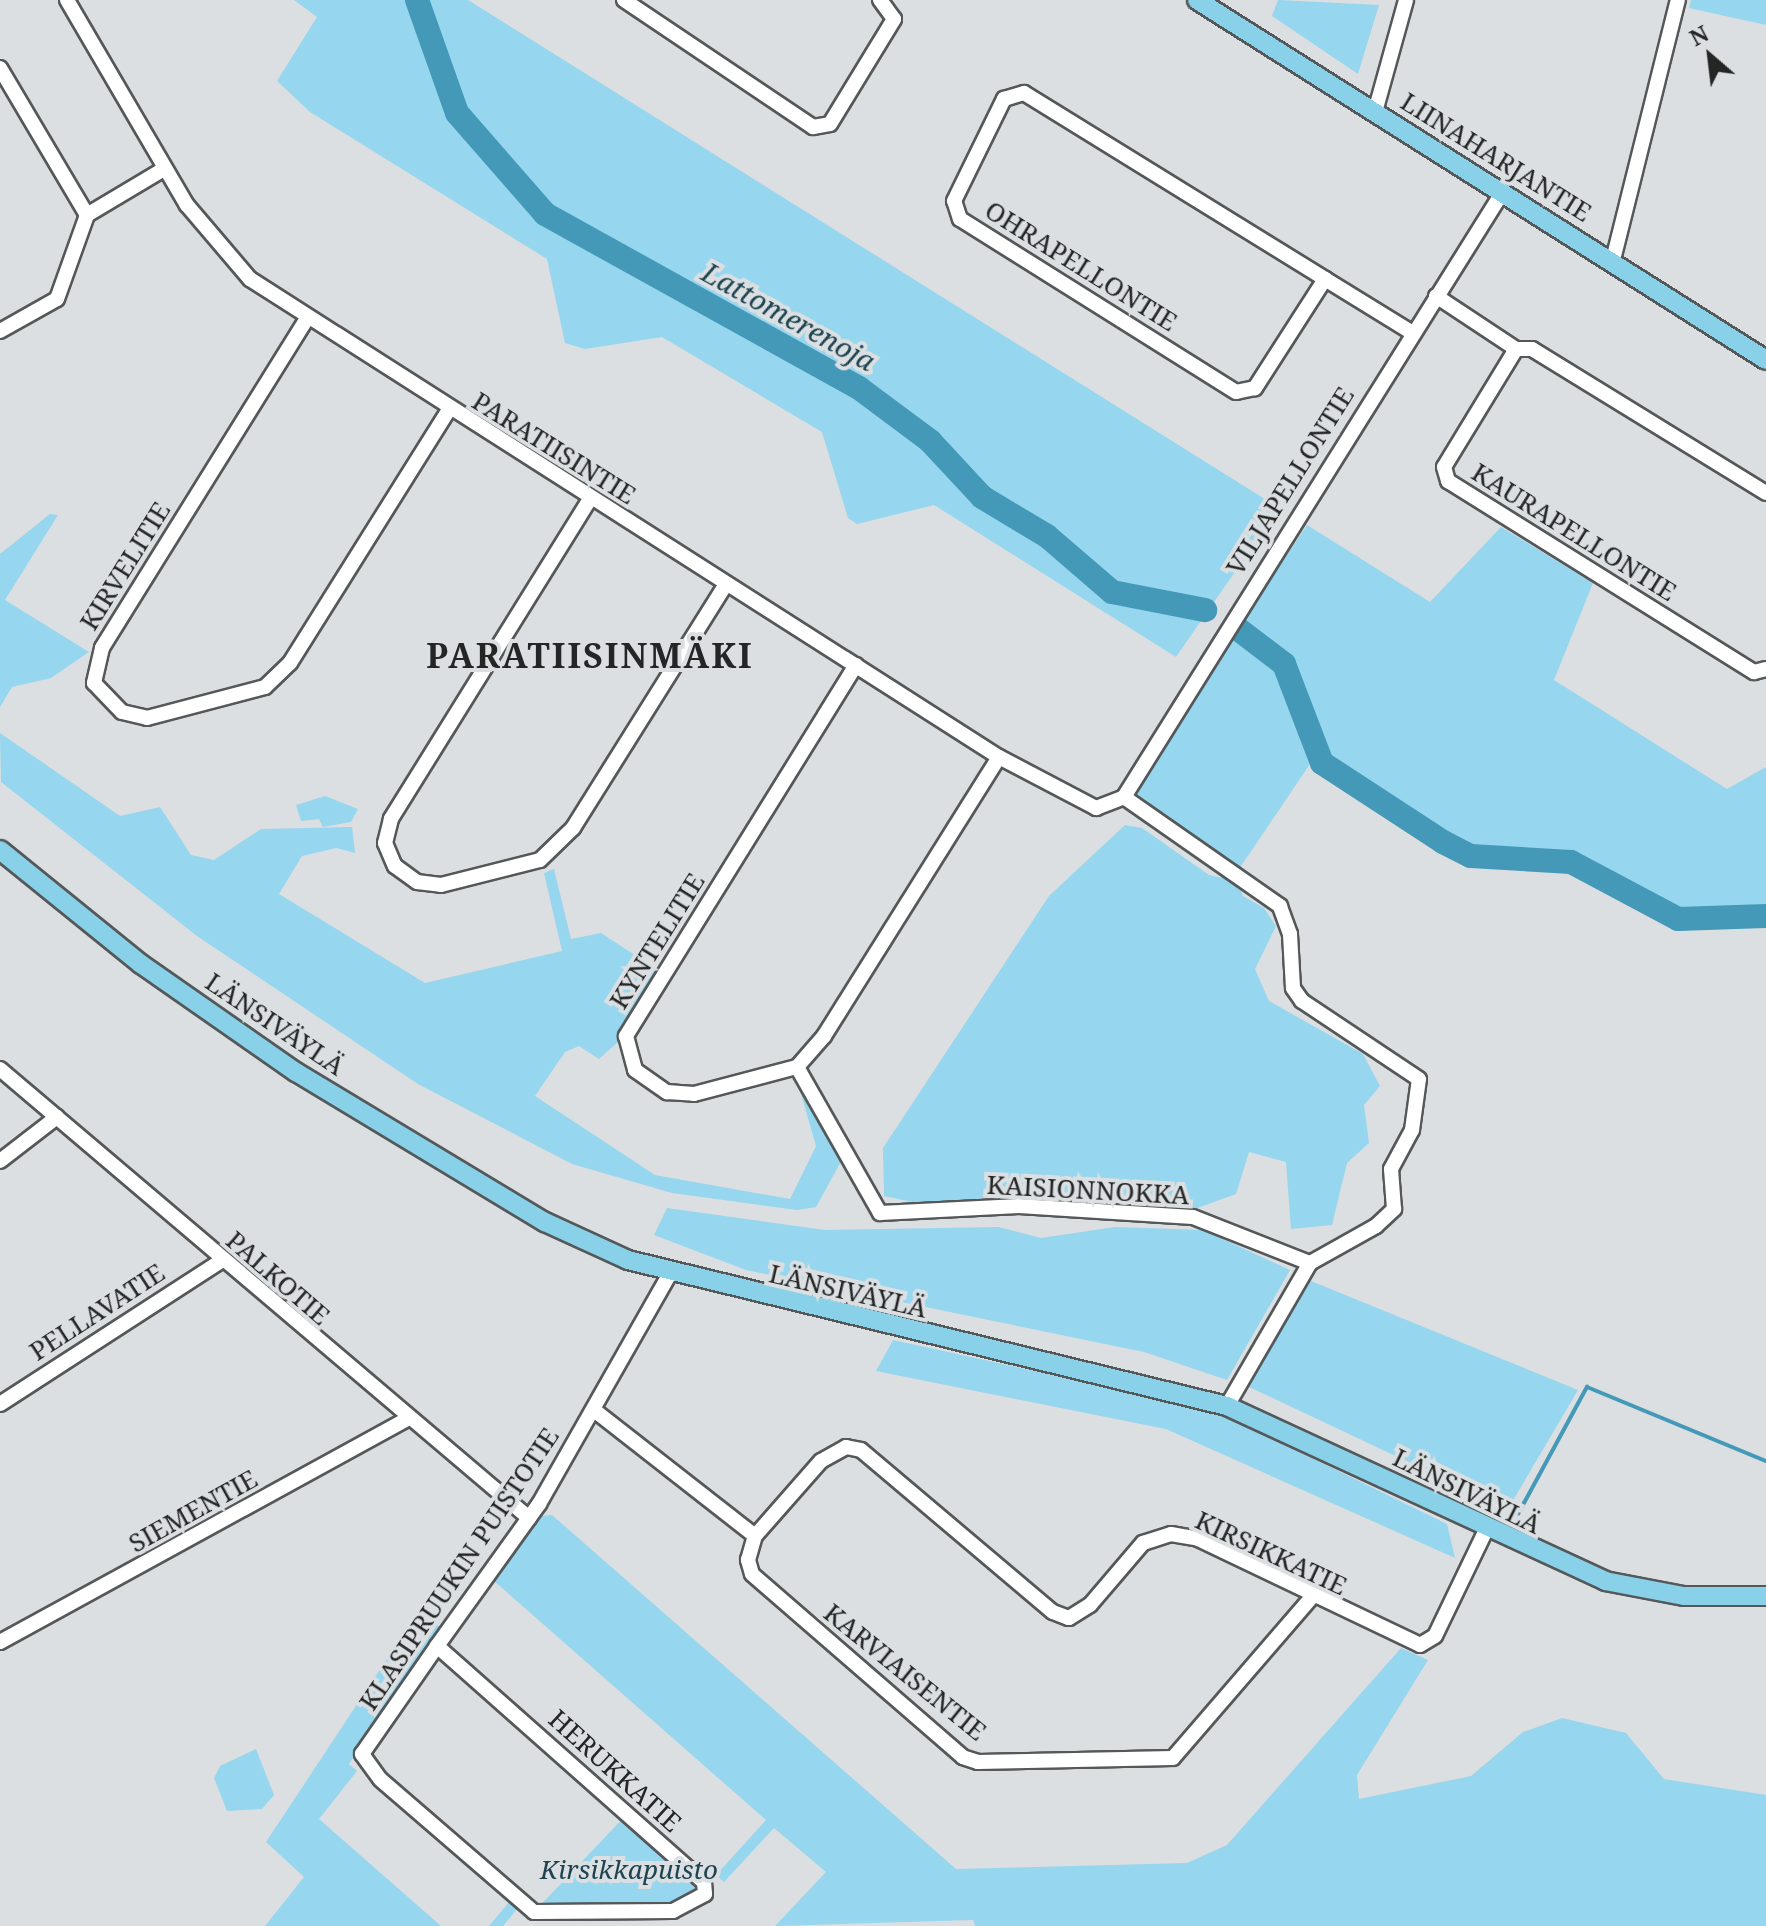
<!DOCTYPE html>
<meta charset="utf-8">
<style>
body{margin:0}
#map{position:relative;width:1766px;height:1926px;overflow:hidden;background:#dbdfe1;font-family:"Noto Serif",serif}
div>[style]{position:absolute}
.green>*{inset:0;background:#96d6ee}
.stream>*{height:4px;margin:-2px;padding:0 2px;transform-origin:2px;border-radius:2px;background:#4399b7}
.river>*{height:24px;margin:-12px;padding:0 12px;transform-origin:12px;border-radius:12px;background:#4399b7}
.roads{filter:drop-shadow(2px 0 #545859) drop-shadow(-2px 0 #545859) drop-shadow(0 2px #545859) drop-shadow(0 -2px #545859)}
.minor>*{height:14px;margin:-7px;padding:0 7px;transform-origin:7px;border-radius:7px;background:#fff}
.major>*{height:18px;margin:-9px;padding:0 9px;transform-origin:9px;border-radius:9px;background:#89d1e8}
span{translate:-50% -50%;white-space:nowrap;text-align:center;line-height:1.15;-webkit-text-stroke:8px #dbdfe1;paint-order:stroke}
.street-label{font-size:26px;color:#242626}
.park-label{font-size:26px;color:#1e4452;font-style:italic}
.water-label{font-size:28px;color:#1c4350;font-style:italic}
.district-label{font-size:34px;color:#242626;font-weight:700;letter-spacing:2px}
.north{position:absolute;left:1670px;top:16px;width:80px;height:80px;-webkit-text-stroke:6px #dbdfe1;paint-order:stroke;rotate:332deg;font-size:22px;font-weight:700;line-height:32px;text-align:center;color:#242626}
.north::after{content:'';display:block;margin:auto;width:28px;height:36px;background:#242626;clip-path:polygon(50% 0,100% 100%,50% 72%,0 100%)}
</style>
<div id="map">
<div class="green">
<div style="clip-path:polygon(294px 0,468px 0,1279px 508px,1176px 657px,934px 505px,857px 524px,848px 518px,822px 432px,662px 337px,585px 349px,565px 343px,547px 259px,310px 112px,277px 81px,317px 17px)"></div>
<div style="clip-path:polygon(1278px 0,1379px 5px,1358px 74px,1272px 16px)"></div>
<div style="clip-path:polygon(1691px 0,1766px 0,1766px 25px,1689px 8px)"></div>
<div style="clip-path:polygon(50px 514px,58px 515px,5px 600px,89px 652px,51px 678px,12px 687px,0 707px,0 554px)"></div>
<div style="clip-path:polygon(1307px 525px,1430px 602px,1501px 527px,1593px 583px,1554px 680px,1727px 789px,1766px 767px,1766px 909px,1668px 909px,1581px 859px,1481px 852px,1334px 768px,1287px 660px,1241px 624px)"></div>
<div style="clip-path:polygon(1232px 636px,1278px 669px,1310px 764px,1239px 869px,1140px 803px,1136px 789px)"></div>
<div style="clip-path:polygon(0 733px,120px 816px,160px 807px,191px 855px,214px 860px,261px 829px,352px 827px,355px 853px,336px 848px,302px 856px,279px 894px,425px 983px,562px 951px,544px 873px,554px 869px,571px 939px,601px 933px,656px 969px,619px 1041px,599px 1059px,579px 1046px,565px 1052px,535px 1096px,655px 1175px,790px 1199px,816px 1146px,797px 1080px,843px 1158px,816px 1207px,797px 1210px,672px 1193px,572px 1164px,418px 1084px,197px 936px,1px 782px)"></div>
<div style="clip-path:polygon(325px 796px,358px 809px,351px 822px,323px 827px,319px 819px,301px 821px,296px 805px)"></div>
<div style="clip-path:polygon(1125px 825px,1142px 828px,1209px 875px,1237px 881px,1243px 896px,1264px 908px,1276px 926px,1255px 969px,1269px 1001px,1363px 1054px,1380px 1086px,1364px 1105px,1369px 1143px,1347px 1163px,1332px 1225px,1291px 1229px,1286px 1162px,1249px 1152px,1236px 1194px,1192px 1210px,1037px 1193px,922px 1204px,884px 1196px,883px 1148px,1049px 896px)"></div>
<div style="clip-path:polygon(667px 1208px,825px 1230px,998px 1227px,1041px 1238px,1115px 1227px,1203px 1230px,1290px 1270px,1227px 1380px,1144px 1352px,746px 1270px,654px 1235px)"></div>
<div style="clip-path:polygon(1311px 1281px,1578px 1390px,1508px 1509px,1247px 1386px)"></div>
<div style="clip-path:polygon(893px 1340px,1213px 1410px,1447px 1524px,1455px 1558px,1166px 1429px,876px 1371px)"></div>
<div style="clip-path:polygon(552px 1515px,956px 1869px,1187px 1863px,1227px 1845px,1401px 1648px,1428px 1660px,1357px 1775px,1359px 1799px,1471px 1776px,1523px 1732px,1562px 1718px,1626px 1733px,1664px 1779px,1766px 1795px,1766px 1926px,975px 1926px,973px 1920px,775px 1926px,826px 1872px,774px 1828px,724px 1882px,716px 1875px,766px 1820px,494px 1581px,540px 1516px)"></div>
<div style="clip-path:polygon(418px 1612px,440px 1627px,349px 1764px,357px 1771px,319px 1819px,441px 1926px,265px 1926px,304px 1877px,266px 1842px)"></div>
<div style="clip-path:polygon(256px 1749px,274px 1795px,262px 1809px,227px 1811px,214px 1778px,220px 1766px)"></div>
<div style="clip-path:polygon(627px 1814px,704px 1882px,686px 1907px,534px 1912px)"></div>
<div style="clip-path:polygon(510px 1901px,518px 1908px,503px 1926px,489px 1926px)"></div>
</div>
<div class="stream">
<div style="left:1518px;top:1514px;width:145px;rotate:-61.5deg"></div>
<div style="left:1587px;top:1387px;width:194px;rotate:22.5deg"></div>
</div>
<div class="river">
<div style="left:417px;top:0;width:120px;rotate:70.5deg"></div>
<div style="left:457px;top:113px;width:134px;rotate:48.9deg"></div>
<div style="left:545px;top:214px;width:359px;rotate:29deg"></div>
<div style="left:859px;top:388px;width:89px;rotate:36.7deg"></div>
<div style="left:930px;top:441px;width:76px;rotate:47.1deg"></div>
<div style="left:982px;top:497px;width:76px;rotate:31deg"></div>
<div style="left:1047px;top:536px;width:86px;rotate:40.7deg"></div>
<div style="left:1112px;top:592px;width:95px;rotate:11deg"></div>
<div style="left:1238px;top:629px;width:58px;rotate:37.3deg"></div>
<div style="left:1284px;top:664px;width:106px;rotate:69deg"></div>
<div style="left:1322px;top:763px;width:145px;rotate:33.1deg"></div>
<div style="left:1443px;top:842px;width:31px;rotate:27deg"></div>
<div style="left:1471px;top:856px;width:100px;rotate:3.4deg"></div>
<div style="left:1571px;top:862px;width:121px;rotate:28deg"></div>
<div style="left:1678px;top:919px;width:88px;rotate:-2deg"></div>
</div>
<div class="roads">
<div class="minor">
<div style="left:67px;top:0;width:238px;rotate:59.7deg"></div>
<div style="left:187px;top:205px;width:97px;rotate:49.6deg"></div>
<div style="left:250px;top:279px;width:889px;rotate:32.55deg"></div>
<div style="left:999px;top:757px;width:110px;rotate:27.7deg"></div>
<div style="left:1096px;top:808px;width:30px;rotate:-21deg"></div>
<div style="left:1124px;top:797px;width:713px;rotate:-57.96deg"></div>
<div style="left:624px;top:0;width:228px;rotate:33.9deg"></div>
<div style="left:813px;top:127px;width:17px;rotate:-10deg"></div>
<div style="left:830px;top:124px;width:123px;rotate:-58.6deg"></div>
<div style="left:894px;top:19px;width:24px;rotate:-126deg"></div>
<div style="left:0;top:68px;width:171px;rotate:59.4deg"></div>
<div style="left:1375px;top:112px;width:116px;rotate:-74.5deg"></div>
<div style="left:1613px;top:260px;width:268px;rotate:-76deg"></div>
<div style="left:1325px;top:279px;width:130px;rotate:122.7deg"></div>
<div style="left:1255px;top:388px;width:19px;rotate:168deg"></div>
<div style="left:1236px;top:392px;width:326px;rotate:-147.9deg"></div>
<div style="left:960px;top:219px;width:19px;rotate:-108deg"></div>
<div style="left:954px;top:201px;width:114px;rotate:-63.9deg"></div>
<div style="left:1004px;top:99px;width:21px;rotate:-17deg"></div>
<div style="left:1024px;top:93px;width:354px;rotate:31.7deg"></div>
<div style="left:1325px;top:279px;width:101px;rotate:31.6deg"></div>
<div style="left:1436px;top:296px;width:96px;rotate:33.5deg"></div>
<div style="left:1516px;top:349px;width:138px;rotate:121.4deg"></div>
<div style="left:1444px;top:467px;width:15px;rotate:74deg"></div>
<div style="left:1448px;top:481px;width:361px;rotate:32deg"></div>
<div style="left:1754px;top:672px;width:12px;rotate:-14deg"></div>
<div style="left:306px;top:320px;width:386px;rotate:121.9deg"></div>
<div style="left:102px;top:648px;width:36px;rotate:103deg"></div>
<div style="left:94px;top:683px;width:40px;rotate:46deg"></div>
<div style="left:122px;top:712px;width:26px;rotate:13deg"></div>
<div style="left:147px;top:718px;width:122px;rotate:-14.7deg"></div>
<div style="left:265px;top:687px;width:35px;rotate:-44deg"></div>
<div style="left:290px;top:663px;width:297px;rotate:-57.9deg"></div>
<div style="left:0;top:331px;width:65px;rotate:-29.3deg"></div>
<div style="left:57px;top:299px;width:89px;rotate:-70.3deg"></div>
<div style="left:87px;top:215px;width:90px;rotate:-30.9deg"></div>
<div style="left:1516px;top:349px;width:16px"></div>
<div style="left:1532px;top:349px;width:275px;rotate:31.6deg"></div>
<div style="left:590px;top:499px;width:377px;rotate:121.9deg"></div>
<div style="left:391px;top:819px;width:25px;rotate:104deg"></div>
<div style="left:385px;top:843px;width:25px;rotate:67deg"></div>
<div style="left:395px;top:866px;width:27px;rotate:36deg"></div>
<div style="left:417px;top:882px;width:24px;rotate:7deg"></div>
<div style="left:441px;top:885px;width:102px;rotate:-14.2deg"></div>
<div style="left:540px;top:860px;width:46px;rotate:-44.1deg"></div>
<div style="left:573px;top:828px;width:288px;rotate:-57.9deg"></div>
<div style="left:856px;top:665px;width:437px;rotate:121.8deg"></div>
<div style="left:626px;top:1036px;width:35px;rotate:75deg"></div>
<div style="left:635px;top:1070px;width:39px;rotate:35deg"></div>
<div style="left:667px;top:1092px;width:27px;rotate:4deg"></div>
<div style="left:694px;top:1094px;width:106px;rotate:-14.7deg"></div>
<div style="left:797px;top:1067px;width:41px;rotate:-48.9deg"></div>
<div style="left:824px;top:1036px;width:329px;rotate:-57.9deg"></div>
<div style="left:797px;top:1067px;width:168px;rotate:60.4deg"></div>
<div style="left:880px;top:1213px;width:139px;rotate:-2.9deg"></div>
<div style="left:1019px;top:1206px;width:174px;rotate:3.6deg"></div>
<div style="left:1193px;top:1217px;width:126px;rotate:21.5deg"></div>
<div style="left:1310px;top:1263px;width:76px;rotate:-29.3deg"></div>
<div style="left:1376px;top:1226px;width:25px;rotate:-43deg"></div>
<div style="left:1394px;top:1209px;width:40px;rotate:-94.3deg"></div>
<div style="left:1391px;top:1169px;width:44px;rotate:-61.7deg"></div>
<div style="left:1412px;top:1130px;width:51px;rotate:-82.2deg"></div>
<div style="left:1419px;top:1079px;width:141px;rotate:-146.3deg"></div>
<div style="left:1302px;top:1001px;width:16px;rotate:-125deg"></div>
<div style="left:1293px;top:988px;width:54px;rotate:-93.2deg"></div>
<div style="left:1290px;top:934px;width:30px;rotate:-110deg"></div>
<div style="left:1280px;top:906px;width:190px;rotate:-145.1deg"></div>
<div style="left:0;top:1069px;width:694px;rotate:40.32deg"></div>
<div style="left:0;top:1161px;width:72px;rotate:-37.7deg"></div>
<div style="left:0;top:1404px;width:263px;rotate:-32.9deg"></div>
<div style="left:1227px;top:1406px;width:165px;rotate:-59.9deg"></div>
<div style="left:594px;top:1410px;width:204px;rotate:38deg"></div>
<div style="left:1311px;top:1598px;width:211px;rotate:130.8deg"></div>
<div style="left:1173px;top:1758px;width:195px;rotate:178.8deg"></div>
<div style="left:978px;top:1762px;width:16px;rotate:-162deg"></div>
<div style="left:963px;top:1757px;width:279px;rotate:-139.1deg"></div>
<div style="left:752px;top:1574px;width:15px;rotate:-106deg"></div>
<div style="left:748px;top:1560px;width:25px;rotate:-74deg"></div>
<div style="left:755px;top:1536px;width:100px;rotate:-48.7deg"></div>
<div style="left:821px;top:1461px;width:29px;rotate:-29deg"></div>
<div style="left:846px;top:1447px;width:15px;rotate:11deg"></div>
<div style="left:861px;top:1450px;width:251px;rotate:40.2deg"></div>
<div style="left:1053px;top:1612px;width:17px;rotate:21deg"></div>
<div style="left:1069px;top:1618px;width:25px;rotate:-32deg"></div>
<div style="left:1090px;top:1605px;width:82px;rotate:-49.5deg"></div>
<div style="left:1143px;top:1543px;width:29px;rotate:-18deg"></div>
<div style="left:1171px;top:1534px;width:27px;rotate:10deg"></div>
<div style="left:1198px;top:1539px;width:246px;rotate:25.5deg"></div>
<div style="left:1420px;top:1645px;width:17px;rotate:-31deg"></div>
<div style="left:1435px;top:1636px;width:120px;rotate:-64.3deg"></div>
<div style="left:0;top:1642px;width:464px;rotate:-28.7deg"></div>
<div style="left:437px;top:1646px;width:356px;rotate:41.5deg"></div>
<div style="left:704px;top:1882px;width:12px;rotate:85deg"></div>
<div style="left:705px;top:1894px;width:36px;rotate:152deg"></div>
<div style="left:673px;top:1911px;width:139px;rotate:179.6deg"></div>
<div style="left:534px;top:1912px;width:203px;rotate:-139.2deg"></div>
<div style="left:380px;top:1779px;width:31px;rotate:-126deg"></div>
<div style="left:362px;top:1754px;width:131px;rotate:-55.2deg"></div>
<div style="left:437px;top:1646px;width:175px;rotate:-54.3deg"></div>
<div style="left:539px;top:1504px;width:263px;rotate:-60.4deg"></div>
</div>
<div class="major">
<div style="left:1197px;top:0;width:673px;rotate:32.32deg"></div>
<div style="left:0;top:850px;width:181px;rotate:39deg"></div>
<div style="left:141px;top:964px;width:189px;rotate:34.9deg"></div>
<div style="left:296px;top:1072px;width:291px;rotate:31.1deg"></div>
<div style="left:545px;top:1222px;width:91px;rotate:24.6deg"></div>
<div style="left:628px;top:1260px;width:617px;rotate:13.7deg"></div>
<div style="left:1227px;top:1406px;width:417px;rotate:24.8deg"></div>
<div style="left:1605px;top:1581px;width:80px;rotate:10.8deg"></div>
<div style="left:1684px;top:1596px;width:82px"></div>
</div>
</div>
<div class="street-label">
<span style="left:1496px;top:157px;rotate:32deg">LIINAHARJANTIE</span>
<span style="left:1081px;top:266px;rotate:32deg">OHRAPELLONTIE</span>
<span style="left:554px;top:448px;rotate:32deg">PARATIISINTIE</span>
<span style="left:1290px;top:481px;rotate:-58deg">VILJAPELLONTIE</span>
<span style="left:1574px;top:532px;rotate:32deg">KAURAPELLONTIE</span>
<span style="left:125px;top:566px;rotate:-58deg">KIRVELITIE</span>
<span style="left:657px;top:941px;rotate:-58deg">KYNTELITIE</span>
<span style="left:275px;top:1024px;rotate:34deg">LÄNSIVÄYLÄ</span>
<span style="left:1088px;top:1190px;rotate:3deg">KAISIONNOKKA</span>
<span style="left:278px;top:1278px;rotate:41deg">PALKOTIE</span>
<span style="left:848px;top:1291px;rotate:13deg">LÄNSIVÄYLÄ</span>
<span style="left:97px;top:1312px;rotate:-33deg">PELLAVATIE</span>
<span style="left:1467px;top:1491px;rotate:26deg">LÄNSIVÄYLÄ</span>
<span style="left:193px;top:1511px;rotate:-29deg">SIEMENTIE</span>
<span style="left:1271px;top:1553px;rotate:25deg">KIRSIKKATIE</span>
<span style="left:459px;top:1569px;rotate:-56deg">KLASIPRUUKIN PUISTOTIE</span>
<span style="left:905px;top:1672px;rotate:39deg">KARVIAISENTIE</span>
<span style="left:615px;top:1771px;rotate:42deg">HERUKKATIE</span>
</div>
<div class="park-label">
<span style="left:629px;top:1870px">Kirsikkapuisto</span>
</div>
<div class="water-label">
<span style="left:789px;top:316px;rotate:29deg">Lattomerenoja</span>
</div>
<div class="district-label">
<span style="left:590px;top:656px">PARATIISINMÄKI</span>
</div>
<div class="north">N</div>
</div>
